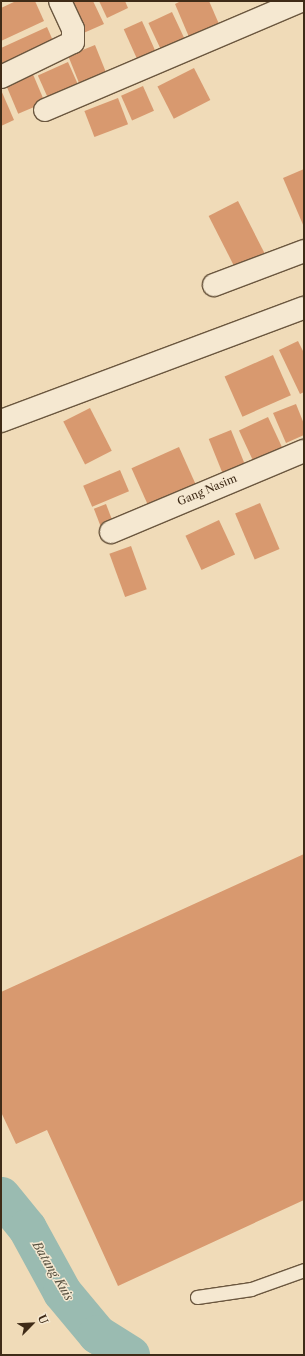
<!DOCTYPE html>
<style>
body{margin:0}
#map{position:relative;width:305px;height:1356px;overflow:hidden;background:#f0dbb8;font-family:"Libre Caslon Text",serif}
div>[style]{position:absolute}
.river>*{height:39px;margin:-19.5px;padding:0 19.5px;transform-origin:19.5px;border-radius:19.5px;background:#9abbb1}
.building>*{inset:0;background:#d8996f;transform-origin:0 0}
.roads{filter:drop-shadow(1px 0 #6b573f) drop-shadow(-1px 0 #6b573f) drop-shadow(0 1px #6b573f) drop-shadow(0 -1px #6b573f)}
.lane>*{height:13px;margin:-6.5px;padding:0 6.5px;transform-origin:6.5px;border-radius:6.5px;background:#f5e8d1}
.street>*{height:22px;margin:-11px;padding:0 11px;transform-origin:11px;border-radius:11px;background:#f5e8d1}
span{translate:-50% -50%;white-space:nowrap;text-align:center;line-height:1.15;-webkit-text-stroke:3px #f5e8d1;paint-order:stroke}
.street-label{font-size:11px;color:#3f2b17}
.water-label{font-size:12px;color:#564f3e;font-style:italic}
.frame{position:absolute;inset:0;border:2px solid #3f2b17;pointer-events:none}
.north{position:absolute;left:12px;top:1304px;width:40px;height:40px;-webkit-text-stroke:3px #f5e8d1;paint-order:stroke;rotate:66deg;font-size:11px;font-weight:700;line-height:16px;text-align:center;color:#3f2b17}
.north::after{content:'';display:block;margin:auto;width:14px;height:18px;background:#3f2b17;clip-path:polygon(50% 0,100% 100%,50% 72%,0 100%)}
</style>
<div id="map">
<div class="river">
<div style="left:1px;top:1196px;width:41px;rotate:50.9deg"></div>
<div style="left:27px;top:1228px;width:73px;rotate:61.3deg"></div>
<div style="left:62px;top:1292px;width:55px;rotate:50.2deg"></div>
<div style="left:97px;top:1334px;width:39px;rotate:32deg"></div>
</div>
<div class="building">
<div style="clip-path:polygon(16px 1px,35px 1px,44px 21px,1px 41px,1px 8px)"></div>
<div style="clip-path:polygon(63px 1px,93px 1px,104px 24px,79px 35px)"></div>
<div style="clip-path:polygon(99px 1px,125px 1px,128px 8px,107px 18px)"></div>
<div style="clip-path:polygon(181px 1px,209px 1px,219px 24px,189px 37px,175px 4px)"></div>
<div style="left:172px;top:12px;width:31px;height:26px;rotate:65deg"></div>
<div style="left:142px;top:21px;width:35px;height:20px;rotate:66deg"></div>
<div style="clip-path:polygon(47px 27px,57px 50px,5px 73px,1px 64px,1px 48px)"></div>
<div style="left:95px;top:45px;width:29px;height:29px;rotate:68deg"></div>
<div style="left:68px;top:62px;width:27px;height:33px;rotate:66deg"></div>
<div style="left:194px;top:68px;width:36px;height:41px;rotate:63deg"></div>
<div style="left:32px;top:72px;width:33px;height:29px;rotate:67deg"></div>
<div style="left:143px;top:86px;width:27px;height:24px;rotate:66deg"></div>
<div style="clip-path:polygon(1px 90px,14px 120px,1px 126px)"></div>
<div style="left:118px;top:98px;width:28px;height:36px;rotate:69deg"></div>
<div style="clip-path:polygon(304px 169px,304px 227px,283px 178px)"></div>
<div style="left:238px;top:201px;width:58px;height:33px;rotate:63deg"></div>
<div style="clip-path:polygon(298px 341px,304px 353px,304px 392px,300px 394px,279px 350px)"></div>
<div style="left:273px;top:355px;width:44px;height:53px;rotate:66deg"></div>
<div style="clip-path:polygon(296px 404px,304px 424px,304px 435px,286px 443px,273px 413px)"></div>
<div style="left:90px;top:408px;width:48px;height:30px;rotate:63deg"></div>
<div style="left:268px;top:417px;width:38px;height:32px;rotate:65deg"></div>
<div style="left:231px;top:430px;width:38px;height:24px;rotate:68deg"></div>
<div style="left:179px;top:447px;width:42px;height:52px;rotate:66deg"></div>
<div style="left:120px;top:470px;width:23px;height:40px;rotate:67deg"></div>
<div style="left:260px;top:503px;width:50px;height:27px;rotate:67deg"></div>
<div style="left:106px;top:504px;width:22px;height:13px;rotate:69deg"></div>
<div style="left:219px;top:520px;width:38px;height:37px;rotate:65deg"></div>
<div style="left:131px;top:546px;width:46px;height:23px;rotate:70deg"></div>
<div style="clip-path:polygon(304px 854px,304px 1200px,118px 1286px,47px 1130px,16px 1144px,1px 1112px,1px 992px)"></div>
</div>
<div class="roads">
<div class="lane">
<div style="left:197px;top:1297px;width:55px;rotate:-8.4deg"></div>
<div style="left:251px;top:1289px;width:56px;rotate:-19.7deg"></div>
</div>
<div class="street">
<div style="left:1px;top:77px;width:80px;rotate:-25.9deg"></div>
<div style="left:73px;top:42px;width:13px;rotate:-90deg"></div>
<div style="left:73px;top:29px;width:31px;rotate:-115deg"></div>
<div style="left:45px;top:110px;width:277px;rotate:-23.1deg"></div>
<div style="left:214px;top:285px;width:96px;rotate:-20.7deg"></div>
<div style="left:1px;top:421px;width:323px;rotate:-20.5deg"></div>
<div style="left:111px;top:532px;width:209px;rotate:-22.8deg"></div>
</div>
</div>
<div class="street-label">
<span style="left:207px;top:490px;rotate:-23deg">Gang Nasim</span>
</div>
<div class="water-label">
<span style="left:53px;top:1271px;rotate:59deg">Batang Kuis</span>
</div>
<div class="frame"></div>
<div class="north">U</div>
</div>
